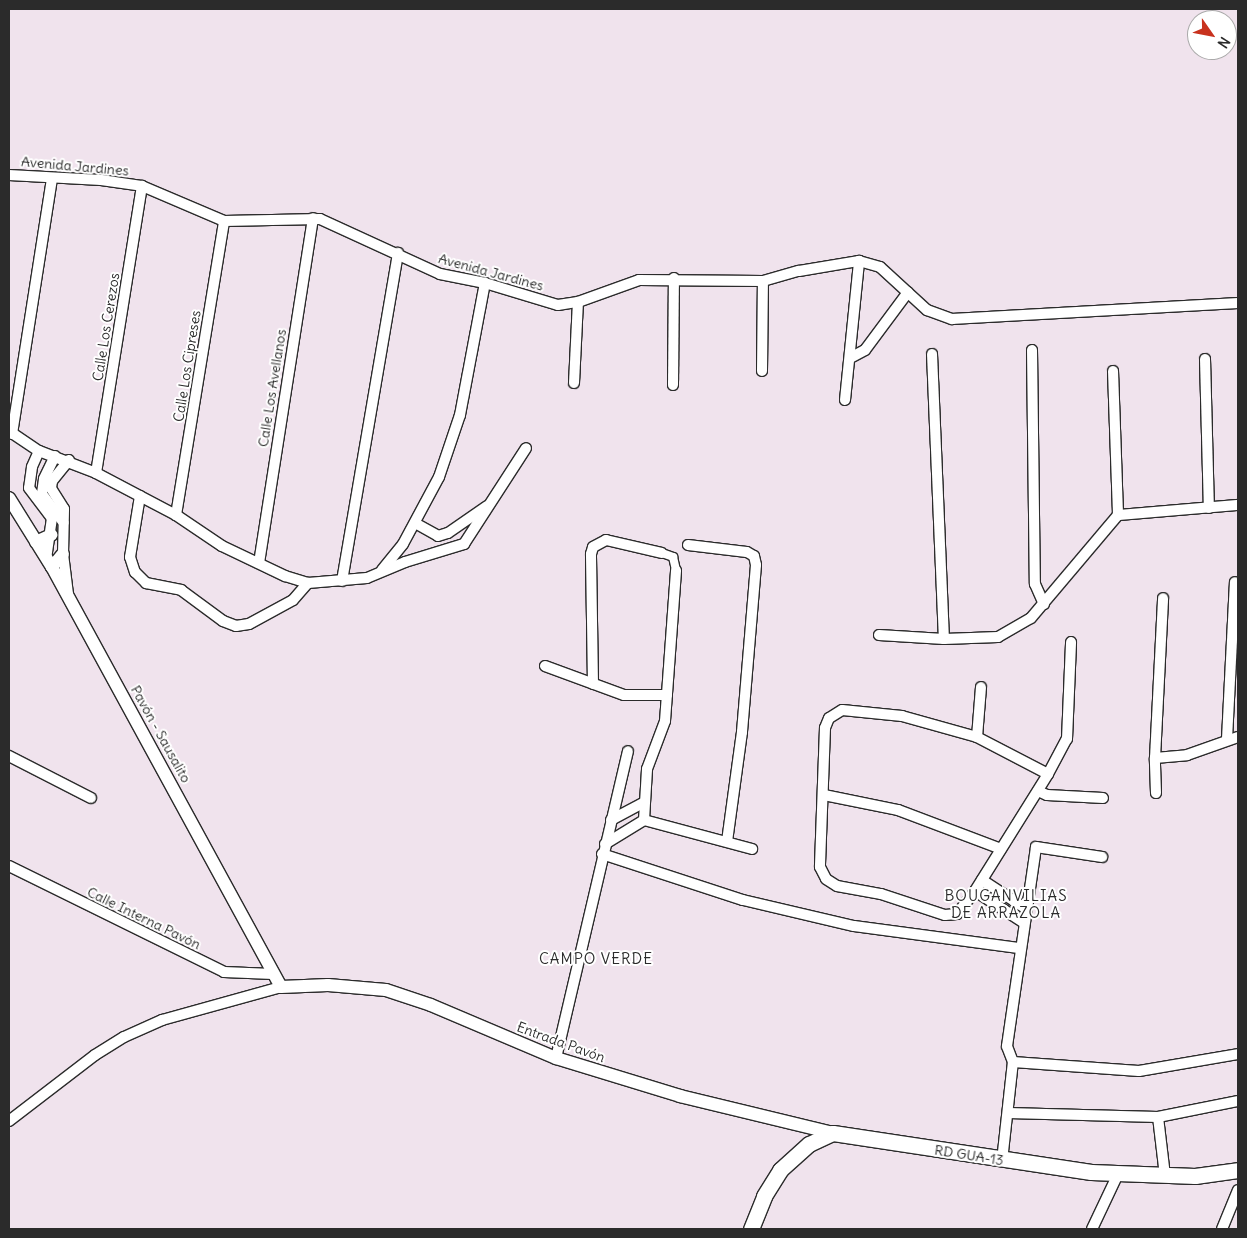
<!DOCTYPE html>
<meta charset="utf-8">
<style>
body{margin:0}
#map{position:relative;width:1247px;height:1238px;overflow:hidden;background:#f0e3ed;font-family:Delius,sans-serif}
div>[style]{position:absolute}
.roads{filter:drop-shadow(1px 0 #2b2b2b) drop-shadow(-1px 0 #2b2b2b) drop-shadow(0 1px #2b2b2b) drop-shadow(0 -1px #2b2b2b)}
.pedestrian>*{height:8px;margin:-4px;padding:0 4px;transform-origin:4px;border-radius:4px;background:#fff}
.minor>*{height:10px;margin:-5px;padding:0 5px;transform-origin:5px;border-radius:5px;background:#fff}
.tertiary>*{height:12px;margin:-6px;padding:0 6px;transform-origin:6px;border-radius:6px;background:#fff}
.primary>*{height:15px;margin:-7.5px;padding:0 7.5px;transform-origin:7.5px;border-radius:7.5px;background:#fff}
span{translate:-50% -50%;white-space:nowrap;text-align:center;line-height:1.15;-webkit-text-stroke:4px #fff;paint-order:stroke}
.street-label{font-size:14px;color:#2b2b2b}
.neighbourhood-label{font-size:15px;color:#2b2b2b;letter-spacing:1px}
.frame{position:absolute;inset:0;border:10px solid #2b2b2b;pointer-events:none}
.north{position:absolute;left:1187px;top:10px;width:50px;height:50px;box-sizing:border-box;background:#fff;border:1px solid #aaa;border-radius:50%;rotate:123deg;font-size:14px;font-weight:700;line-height:20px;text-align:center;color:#2b2b2b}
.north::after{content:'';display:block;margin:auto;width:18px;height:22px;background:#c8321e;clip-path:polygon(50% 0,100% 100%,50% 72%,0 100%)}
</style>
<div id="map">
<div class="roads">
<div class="pedestrian">
<div style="left:662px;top:553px;width:12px;rotate:20deg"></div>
<div style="left:673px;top:557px;width:13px;rotate:77deg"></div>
</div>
<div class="minor">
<div style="left:9px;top:175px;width:92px;rotate:3.1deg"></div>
<div style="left:101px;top:180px;width:41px;rotate:8.3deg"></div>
<div style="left:142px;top:186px;width:89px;rotate:23.1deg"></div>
<div style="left:224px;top:221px;width:96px;rotate:-1.2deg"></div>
<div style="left:320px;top:219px;width:132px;rotate:24.6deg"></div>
<div style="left:440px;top:274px;width:46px;rotate:11.3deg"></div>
<div style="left:485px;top:283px;width:76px;rotate:16.8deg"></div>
<div style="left:558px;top:305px;width:20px;rotate:-9deg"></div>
<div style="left:578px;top:302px;width:65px;rotate:-19.8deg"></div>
<div style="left:639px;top:280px;width:124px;rotate:0.5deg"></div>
<div style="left:763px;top:281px;width:37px;rotate:-16deg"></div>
<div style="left:799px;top:271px;width:61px;rotate:-9.5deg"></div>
<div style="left:859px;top:261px;width:22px;rotate:16deg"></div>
<div style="left:880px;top:267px;width:64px;rotate:42.5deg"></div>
<div style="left:927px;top:310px;width:27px;rotate:20deg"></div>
<div style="left:952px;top:319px;width:286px;rotate:-3.2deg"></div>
<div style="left:1032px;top:350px;width:234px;rotate:89.3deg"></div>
<div style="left:1035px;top:584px;width:22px;rotate:66deg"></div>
<div style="left:932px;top:354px;width:285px;rotate:87.6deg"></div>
<div style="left:850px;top:358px;width:17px;rotate:-28deg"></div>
<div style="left:865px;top:350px;width:72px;rotate:-53.4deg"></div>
<div style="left:1205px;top:359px;width:149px;rotate:88.5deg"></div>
<div style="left:762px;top:371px;width:90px;rotate:-89.4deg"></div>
<div style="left:1113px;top:371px;width:144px;rotate:88deg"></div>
<div style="left:574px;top:383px;width:81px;rotate:-87.2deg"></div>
<div style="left:673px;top:385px;width:107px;rotate:-89.5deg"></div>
<div style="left:845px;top:400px;width:140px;rotate:-84.2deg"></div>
<div style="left:9px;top:431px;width:36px;rotate:34deg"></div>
<div style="left:39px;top:451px;width:61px;rotate:21.1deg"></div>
<div style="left:96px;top:473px;width:90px;rotate:27.7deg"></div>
<div style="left:176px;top:515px;width:55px;rotate:34deg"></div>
<div style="left:222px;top:546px;width:70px;rotate:25.5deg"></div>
<div style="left:285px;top:576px;width:24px;rotate:17deg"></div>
<div style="left:308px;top:583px;width:59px;rotate:-4.8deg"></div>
<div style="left:367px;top:578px;width:41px;rotate:-22.8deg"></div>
<div style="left:405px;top:562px;width:62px;rotate:-17deg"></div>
<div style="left:464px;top:544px;width:114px;rotate:-57.1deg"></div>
<div style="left:12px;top:434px;width:259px;rotate:-81.1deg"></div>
<div style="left:39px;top:451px;width:17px;rotate:114deg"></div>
<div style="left:32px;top:467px;width:21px;rotate:98deg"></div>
<div style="left:29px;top:488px;width:38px;rotate:53deg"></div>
<div style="left:52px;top:518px;width:41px;rotate:98.3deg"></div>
<div style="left:55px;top:456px;width:25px;rotate:116deg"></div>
<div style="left:44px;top:479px;width:15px;rotate:98deg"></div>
<div style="left:42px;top:494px;width:36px;rotate:53deg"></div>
<div style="left:96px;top:473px;width:291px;rotate:-80.9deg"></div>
<div style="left:140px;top:496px;width:62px;rotate:99.3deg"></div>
<div style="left:130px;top:557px;width:16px;rotate:72deg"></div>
<div style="left:135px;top:572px;width:16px;rotate:45deg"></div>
<div style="left:146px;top:583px;width:36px;rotate:11deg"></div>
<div style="left:181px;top:590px;width:52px;rotate:36.4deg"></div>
<div style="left:223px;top:621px;width:14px;rotate:21deg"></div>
<div style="left:236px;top:626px;width:13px;rotate:-9deg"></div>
<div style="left:249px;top:624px;width:50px;rotate:-28.6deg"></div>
<div style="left:293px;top:600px;width:23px;rotate:-49deg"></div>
<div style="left:176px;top:515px;width:298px;rotate:-80.7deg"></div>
<div style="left:415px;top:523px;width:26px;rotate:29deg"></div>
<div style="left:438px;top:536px;width:10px;rotate:-17deg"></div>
<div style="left:448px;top:533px;width:47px;rotate:-34.7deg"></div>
<div style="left:688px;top:545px;width:59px;rotate:6.8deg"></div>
<div style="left:747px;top:552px;width:8px;rotate:30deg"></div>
<div style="left:754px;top:556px;width:9px;rotate:77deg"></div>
<div style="left:756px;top:565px;width:168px;rotate:94.8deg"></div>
<div style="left:742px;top:732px;width:110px;rotate:97.8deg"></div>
<div style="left:259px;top:563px;width:349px;rotate:-81.1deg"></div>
<div style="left:382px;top:570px;width:33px;rotate:-51deg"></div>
<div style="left:403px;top:544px;width:76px;rotate:-61.8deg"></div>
<div style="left:439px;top:477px;width:65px;rotate:-71.3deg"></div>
<div style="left:460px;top:415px;width:134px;rotate:-79.3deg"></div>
<div style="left:342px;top:581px;width:333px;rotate:-80.3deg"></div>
<div style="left:68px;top:594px;width:40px;rotate:-97.1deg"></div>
<div style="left:63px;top:554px;width:45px;rotate:-88.7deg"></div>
<div style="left:64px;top:509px;width:25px;rotate:-122deg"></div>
<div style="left:51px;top:488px;width:7px;rotate:-82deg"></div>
<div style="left:52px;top:481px;width:27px;rotate:-51deg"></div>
<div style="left:879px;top:635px;width:65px;rotate:3.5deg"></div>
<div style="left:944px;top:639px;width:54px;rotate:-2.1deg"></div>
<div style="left:998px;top:637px;width:38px;rotate:-30deg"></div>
<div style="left:1031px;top:618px;width:135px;rotate:-49.8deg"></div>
<div style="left:1118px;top:515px;width:120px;rotate:-4.8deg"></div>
<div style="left:545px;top:666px;width:84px;rotate:20.2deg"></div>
<div style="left:624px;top:695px;width:43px"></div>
<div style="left:593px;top:684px;width:130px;rotate:-90.9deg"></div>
<div style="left:591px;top:554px;width:7px;rotate:-74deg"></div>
<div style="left:593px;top:547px;width:15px;rotate:-28deg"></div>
<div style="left:606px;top:540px;width:57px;rotate:13.1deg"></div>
<div style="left:977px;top:737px;width:50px;rotate:-85.4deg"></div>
<div style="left:1227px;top:739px;width:157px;rotate:-87.1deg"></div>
<div style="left:9px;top:756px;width:92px;rotate:27.1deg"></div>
<div style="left:1155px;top:758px;width:32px;rotate:-5deg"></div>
<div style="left:1187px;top:755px;width:54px;rotate:-19.4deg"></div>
<div style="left:1048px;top:774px;width:80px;rotate:-152.5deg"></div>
<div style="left:977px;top:737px;width:78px;rotate:-164.4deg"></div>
<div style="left:902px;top:716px;width:60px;rotate:-174.3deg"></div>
<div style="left:842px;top:710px;width:15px;rotate:148deg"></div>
<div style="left:829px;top:718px;width:11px;rotate:112deg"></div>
<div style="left:825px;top:728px;width:139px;rotate:92.1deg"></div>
<div style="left:820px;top:867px;width:13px;rotate:63deg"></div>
<div style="left:826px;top:879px;width:13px;rotate:32deg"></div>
<div style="left:837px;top:886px;width:45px;rotate:10.3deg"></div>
<div style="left:881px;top:894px;width:67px;rotate:18.2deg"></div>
<div style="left:945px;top:915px;width:12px;rotate:-5deg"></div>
<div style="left:957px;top:914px;width:29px;rotate:-52deg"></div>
<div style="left:975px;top:891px;width:138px;rotate:-58deg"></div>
<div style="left:1048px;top:774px;width:40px;rotate:-62deg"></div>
<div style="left:1067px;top:739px;width:97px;rotate:-87.6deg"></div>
<div style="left:1038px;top:791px;width:10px;rotate:24deg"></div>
<div style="left:1047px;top:795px;width:56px;rotate:3.1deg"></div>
<div style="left:1156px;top:793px;width:35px;rotate:-92deg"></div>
<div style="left:1155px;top:758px;width:160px;rotate:-87.1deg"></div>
<div style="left:824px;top:795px;width:76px;rotate:11.5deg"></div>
<div style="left:898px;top:810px;width:110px;rotate:20.7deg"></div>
<div style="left:611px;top:820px;width:38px;rotate:-28deg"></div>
<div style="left:644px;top:820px;width:51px;rotate:-86.6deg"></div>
<div style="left:647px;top:769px;width:51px;rotate:-69.4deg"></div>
<div style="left:665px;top:721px;width:151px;rotate:-85.8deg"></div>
<div style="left:605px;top:844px;width:46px;rotate:-31.6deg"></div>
<div style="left:644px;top:820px;width:112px;rotate:15deg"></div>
<div style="left:602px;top:854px;width:148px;rotate:18.1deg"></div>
<div style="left:743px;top:900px;width:114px;rotate:13.2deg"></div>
<div style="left:854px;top:926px;width:166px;rotate:7.6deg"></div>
<div style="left:9px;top:866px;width:240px;rotate:26.2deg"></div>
<div style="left:224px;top:972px;width:49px;rotate:2.3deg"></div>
<div style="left:982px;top:880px;width:51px;rotate:33.1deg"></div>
<div style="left:975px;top:891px;width:57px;rotate:32.9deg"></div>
<div style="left:556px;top:1058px;width:315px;rotate:-76.8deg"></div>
<div style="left:1013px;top:1062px;width:126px;rotate:4.1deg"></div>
<div style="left:1139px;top:1071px;width:100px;rotate:-9.7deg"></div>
<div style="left:1008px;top:1113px;width:150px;rotate:1.5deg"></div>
<div style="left:1158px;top:1117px;width:82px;rotate:-11.3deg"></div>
<div style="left:1158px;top:1117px;width:59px;rotate:83.2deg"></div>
<div style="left:9px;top:1121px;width:108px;rotate:-37.5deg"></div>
<div style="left:95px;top:1055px;width:34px;rotate:-32deg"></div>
<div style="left:124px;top:1037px;width:42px;rotate:-24.1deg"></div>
<div style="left:162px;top:1020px;width:123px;rotate:-15.5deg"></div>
<div style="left:1002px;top:1161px;width:100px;rotate:-83.7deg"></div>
<div style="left:1013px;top:1062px;width:17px;rotate:-111deg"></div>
<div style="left:1007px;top:1046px;width:201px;rotate:-81.7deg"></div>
<div style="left:1036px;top:847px;width:67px;rotate:8.6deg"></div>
<div style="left:1092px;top:1229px;width:61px;rotate:-64.7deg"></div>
<div style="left:1222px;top:1229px;width:42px;rotate:-67.7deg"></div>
</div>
<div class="tertiary">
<div style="left:9px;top:498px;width:81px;rotate:58.1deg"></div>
<div style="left:52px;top:567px;width:478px;rotate:61.4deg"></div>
<div style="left:281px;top:987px;width:47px;rotate:-2.4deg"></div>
<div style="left:328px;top:985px;width:58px;rotate:4.9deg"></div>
<div style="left:386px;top:990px;width:47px;rotate:18.4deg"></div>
<div style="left:431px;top:1005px;width:136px;rotate:23deg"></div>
<div style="left:556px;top:1058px;width:130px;rotate:17deg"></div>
<div style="left:680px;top:1096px;width:157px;rotate:13.6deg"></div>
<div style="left:36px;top:542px;width:17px;rotate:-25deg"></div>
<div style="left:52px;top:567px;width:17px;rotate:-50deg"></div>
</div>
<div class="primary">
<div style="left:751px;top:1229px;width:35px;rotate:-68deg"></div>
<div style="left:764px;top:1196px;width:31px;rotate:-58deg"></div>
<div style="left:780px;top:1170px;width:39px;rotate:-42deg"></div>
<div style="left:809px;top:1144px;width:26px;rotate:-25deg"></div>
<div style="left:833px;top:1133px;width:261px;rotate:8.6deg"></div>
<div style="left:1091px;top:1172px;width:104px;rotate:2.2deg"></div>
<div style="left:1195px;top:1176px;width:43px;rotate:-7.9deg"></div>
</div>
</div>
<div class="street-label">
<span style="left:75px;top:166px;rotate:5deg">Avenida Jardines</span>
<span style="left:491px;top:272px;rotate:15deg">Avenida Jardines</span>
<span style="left:106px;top:327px;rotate:-81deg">Calle Los Cerezos</span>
<span style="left:187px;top:366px;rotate:-81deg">Calle Los Cipreses</span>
<span style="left:272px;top:388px;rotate:-81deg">Calle Los Avellanos</span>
<span style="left:161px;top:734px;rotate:61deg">Pavón - Sausalito</span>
<span style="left:144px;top:918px;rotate:26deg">Calle Interna Pavón</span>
<span style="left:561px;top:1042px;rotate:20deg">Entrada Pavón</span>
<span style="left:969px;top:1155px;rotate:9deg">RD GUA-13</span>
</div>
<div class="neighbourhood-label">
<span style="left:1006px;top:904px">BOUGANVILIAS<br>DE ARRAZOLA</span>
<span style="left:596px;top:959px">CAMPO VERDE</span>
</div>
<div class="frame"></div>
<div class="north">N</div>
</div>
